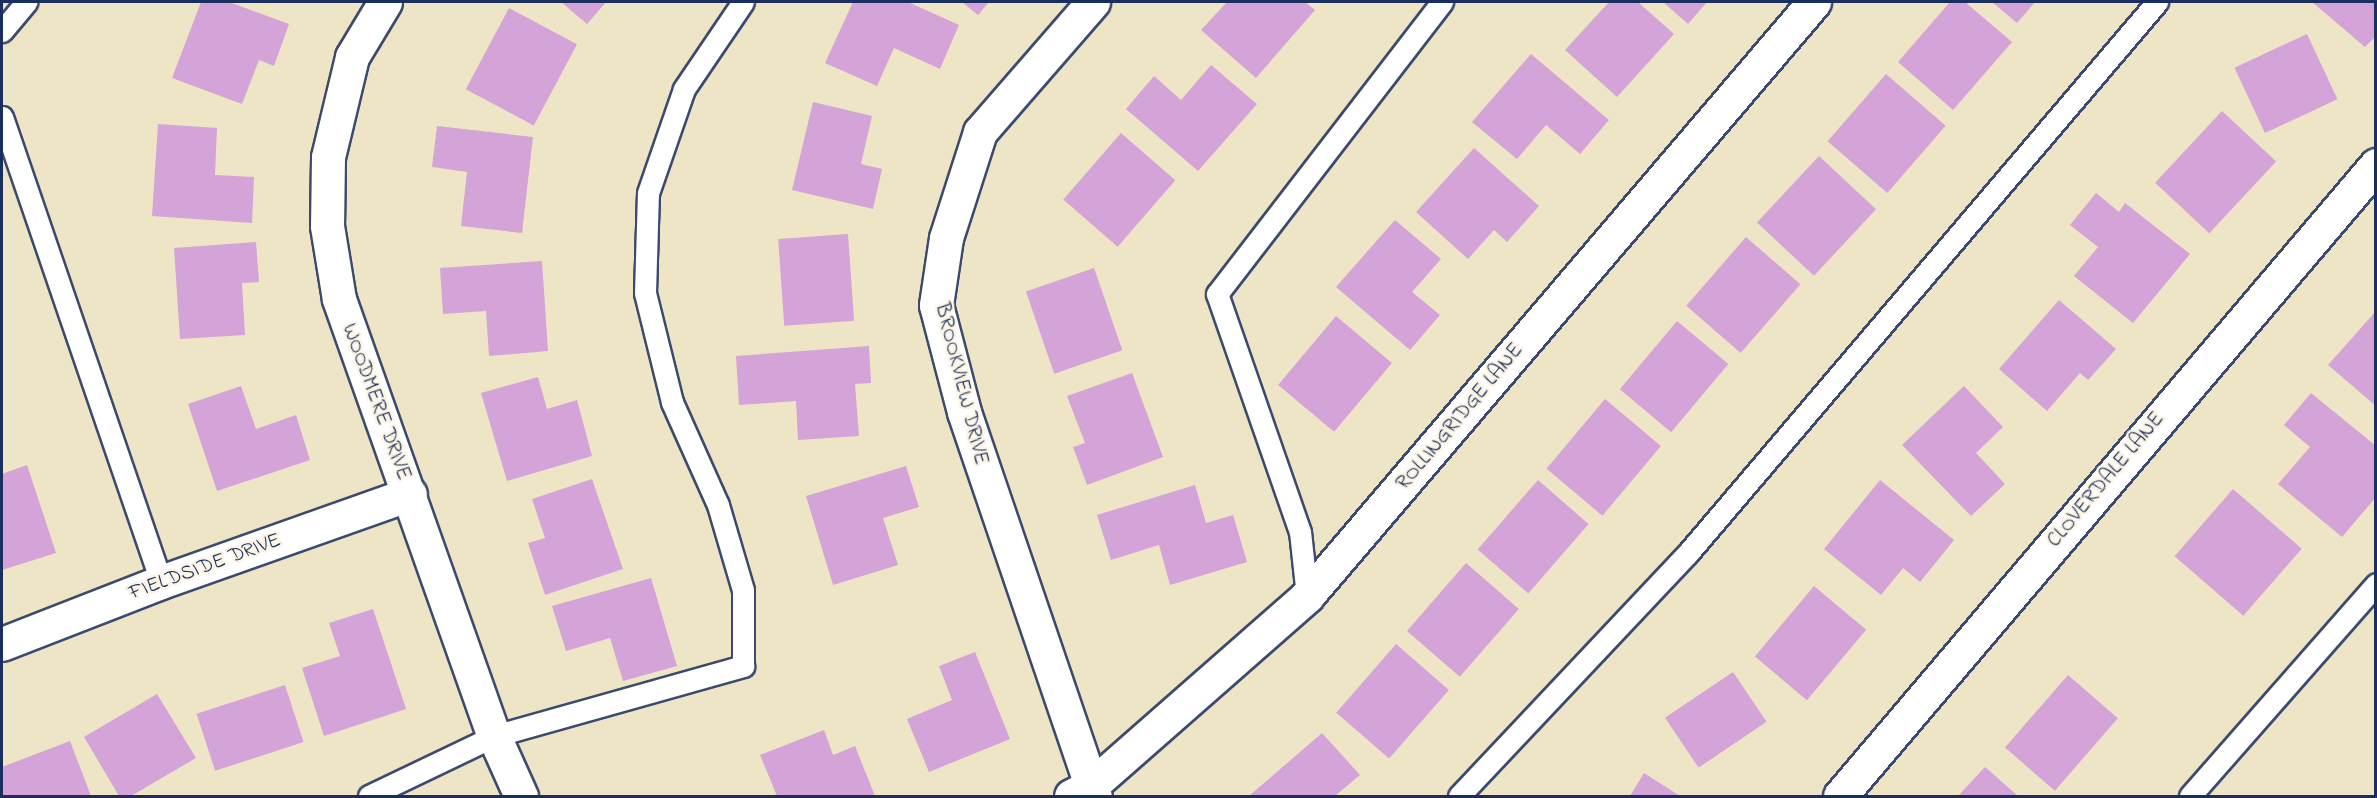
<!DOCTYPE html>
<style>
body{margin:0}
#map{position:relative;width:2377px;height:798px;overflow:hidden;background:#eee5c7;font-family:"Indie Flower",sans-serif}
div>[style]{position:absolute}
.building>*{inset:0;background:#d4a3d7;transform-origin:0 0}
.roads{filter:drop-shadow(2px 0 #3b4a6e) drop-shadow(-2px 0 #3b4a6e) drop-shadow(0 2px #3b4a6e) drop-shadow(0 -2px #3b4a6e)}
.service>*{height:21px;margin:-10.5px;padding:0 10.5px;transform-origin:10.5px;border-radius:10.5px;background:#fff}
.minor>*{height:33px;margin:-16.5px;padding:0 16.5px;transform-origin:16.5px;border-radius:16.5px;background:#fff}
span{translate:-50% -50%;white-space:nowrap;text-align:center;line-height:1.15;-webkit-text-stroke:5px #fcf5e5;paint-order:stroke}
.street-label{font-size:21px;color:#1b2f5e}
.frame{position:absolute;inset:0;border:3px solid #1b2f5e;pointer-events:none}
</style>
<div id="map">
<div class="building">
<div style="clip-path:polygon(201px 2px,229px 2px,289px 24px,274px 66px,259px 60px,242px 104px,172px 78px)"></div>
<div style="clip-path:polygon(561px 2px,606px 2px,587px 24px)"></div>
<div style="clip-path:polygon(853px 2px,908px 2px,959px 25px,940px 69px,894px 48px,877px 86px,825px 63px)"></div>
<div style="clip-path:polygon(962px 2px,989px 2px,978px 15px)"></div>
<div style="clip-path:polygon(1227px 2px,1305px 2px,1315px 10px,1256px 78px,1201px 30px)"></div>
<div style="clip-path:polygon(1609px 2px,1638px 2px,1674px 34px,1617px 97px,1565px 50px)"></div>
<div style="clip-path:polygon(1663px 2px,1707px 2px,1688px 24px)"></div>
<div style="clip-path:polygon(1950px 2px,1965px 2px,2012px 42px,1953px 110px,1898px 62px)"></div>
<div style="clip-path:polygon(1992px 2px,2035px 2px,2017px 23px)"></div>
<div style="clip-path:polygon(2312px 2px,2376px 2px,2376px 36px,2365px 47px)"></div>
<div style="left:509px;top:8px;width:77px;height:92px;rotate:28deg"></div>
<div style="left:2307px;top:34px;width:72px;height:80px;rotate:65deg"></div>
<div style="clip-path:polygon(1531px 54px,1609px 120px,1580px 154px,1546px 125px,1517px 159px,1472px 122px)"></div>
<div style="clip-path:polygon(1211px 65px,1257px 104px,1198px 171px,1126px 109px,1154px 76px,1181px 100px)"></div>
<div style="left:1886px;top:74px;width:79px;height:89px;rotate:41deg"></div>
<div style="clip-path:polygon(813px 102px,872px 116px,861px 164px,882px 169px,873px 209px,792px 190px)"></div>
<div style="left:2222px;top:111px;width:74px;height:98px;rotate:43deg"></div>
<div style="clip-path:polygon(158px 124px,217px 128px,215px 175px,254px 177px,252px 223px,152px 216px)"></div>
<div style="clip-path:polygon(437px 126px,533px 137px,522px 233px,461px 226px,467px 172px,432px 167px)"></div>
<div style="left:1121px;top:133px;width:72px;height:88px;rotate:41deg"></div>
<div style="clip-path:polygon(1474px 148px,1539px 206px,1507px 242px,1494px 230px,1468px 259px,1416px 212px)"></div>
<div style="left:1819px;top:156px;width:78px;height:91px;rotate:43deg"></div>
<div style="clip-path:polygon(2096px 193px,2119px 212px,2125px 203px,2190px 254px,2133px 323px,2074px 276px,2098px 247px,2070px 225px)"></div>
<div style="clip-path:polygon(1395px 220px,1441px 259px,1412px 292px,1440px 315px,1410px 350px,1336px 287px)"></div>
<div style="left:848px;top:234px;width:87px;height:70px;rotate:86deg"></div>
<div style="left:1746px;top:237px;width:72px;height:91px;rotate:41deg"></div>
<div style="clip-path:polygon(256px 242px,259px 282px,242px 283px,245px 335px,180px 339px,174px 248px)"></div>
<div style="clip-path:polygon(542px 261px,548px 351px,489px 356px,486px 311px,443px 314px,440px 268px)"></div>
<div style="left:1094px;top:268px;width:87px;height:72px;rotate:71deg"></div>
<div style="clip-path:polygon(2059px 300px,2116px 349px,2088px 380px,2080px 373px,2047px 411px,1999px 369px)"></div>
<div style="clip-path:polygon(2376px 311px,2376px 406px,2328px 365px)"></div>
<div style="left:1336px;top:316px;width:73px;height:90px;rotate:40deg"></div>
<div style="left:1677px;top:321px;width:67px;height:89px;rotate:40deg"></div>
<div style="clip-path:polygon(869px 346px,871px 383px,855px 384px,859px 436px,798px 440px,796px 401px,739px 405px,736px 356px)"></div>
<div style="clip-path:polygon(1132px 373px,1163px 457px,1087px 485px,1073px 447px,1085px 443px,1067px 396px)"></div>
<div style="clip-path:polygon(538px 377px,547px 409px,577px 400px,592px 456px,507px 481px,481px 393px)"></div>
<div style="clip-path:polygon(241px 386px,256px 429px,296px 415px,310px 460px,217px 491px,188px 404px)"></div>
<div style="clip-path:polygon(1964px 386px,2003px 427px,1976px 453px,2005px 484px,1971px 516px,1902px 445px)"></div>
<div style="clip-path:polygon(2311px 393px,2376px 446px,2376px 497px,2342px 537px,2278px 484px,2310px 447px,2284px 425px)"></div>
<div style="left:1605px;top:399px;width:73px;height:91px;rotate:40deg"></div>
<div style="clip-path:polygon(27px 465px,56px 553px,2px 570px,2px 474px)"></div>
<div style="clip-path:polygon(906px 466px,919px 507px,883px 518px,898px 565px,833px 585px,806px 496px)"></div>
<div style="clip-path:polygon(592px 479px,623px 569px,545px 595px,528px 543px,545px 538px,532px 499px)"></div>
<div style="left:1538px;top:480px;width:67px;height:92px;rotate:41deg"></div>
<div style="clip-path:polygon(1880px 480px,1954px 540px,1920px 582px,1903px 568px,1881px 595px,1824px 549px)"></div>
<div style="clip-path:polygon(1195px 485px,1206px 523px,1233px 515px,1247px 562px,1170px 585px,1159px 545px,1111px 560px,1097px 515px)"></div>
<div style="left:2233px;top:489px;width:91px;height:89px;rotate:41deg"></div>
<div style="left:1466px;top:563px;width:70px;height:90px;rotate:41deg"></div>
<div style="clip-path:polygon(651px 578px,677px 666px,623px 681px,610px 638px,566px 651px,552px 606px)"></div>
<div style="left:1814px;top:586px;width:68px;height:92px;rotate:40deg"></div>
<div style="clip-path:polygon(373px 609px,406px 709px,324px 736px,302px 668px,340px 656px,329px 623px)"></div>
<div style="left:1396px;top:644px;width:70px;height:91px;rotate:41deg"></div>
<div style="clip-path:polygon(975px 652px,1010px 739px,929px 772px,907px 719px,952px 700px,939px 666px)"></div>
<div style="left:1733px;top:672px;width:60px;height:82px;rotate:56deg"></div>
<div style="left:2068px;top:675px;width:66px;height:96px;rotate:41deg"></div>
<div style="left:285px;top:685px;width:60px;height:93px;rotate:72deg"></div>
<div style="clip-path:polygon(157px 694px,196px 758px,131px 796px,119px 796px,84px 737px)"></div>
<div style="clip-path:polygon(824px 730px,833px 755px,855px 746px,875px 796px,777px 796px,760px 755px)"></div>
<div style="clip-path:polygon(1322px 733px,1360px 775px,1335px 796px,1249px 796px)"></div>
<div style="clip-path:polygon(70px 741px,91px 796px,2px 796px,2px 767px)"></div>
<div style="clip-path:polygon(1985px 767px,2018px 796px,1958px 796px)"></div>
<div style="clip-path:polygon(1644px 773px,1680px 796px,1630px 796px)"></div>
</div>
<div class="roads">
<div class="service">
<div style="left:2px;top:31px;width:38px;rotate:-50deg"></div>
<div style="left:2px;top:117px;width:491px;rotate:71.1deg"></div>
<div style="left:1307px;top:596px;width:64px;rotate:-96.2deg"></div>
<div style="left:1300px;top:532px;width:252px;rotate:-109.2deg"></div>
<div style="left:1217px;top:294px;width:369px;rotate:-52.4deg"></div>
<div style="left:369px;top:796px;width:139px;rotate:-25.6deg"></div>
<div style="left:494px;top:736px;width:259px;rotate:-15.7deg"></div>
<div style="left:743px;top:666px;width:76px;rotate:-90deg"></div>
<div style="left:743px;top:590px;width:89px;rotate:-106.4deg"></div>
<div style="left:718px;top:505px;width:113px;rotate:-114.1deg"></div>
<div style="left:672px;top:402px;width:112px;rotate:-103.9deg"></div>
<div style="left:645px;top:293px;width:100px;rotate:-88.3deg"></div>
<div style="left:648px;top:193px;width:110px;rotate:-70.9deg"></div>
<div style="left:684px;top:89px;width:105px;rotate:-55.9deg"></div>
<div style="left:1459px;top:796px;width:334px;rotate:-46.7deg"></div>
<div style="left:1688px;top:553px;width:724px;rotate:-49.6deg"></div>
<div style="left:2190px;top:796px;width:282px;rotate:-48.7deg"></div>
</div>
<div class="minor">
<div style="left:385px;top:2px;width:64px;rotate:121deg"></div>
<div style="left:352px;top:57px;width:103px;rotate:103.5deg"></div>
<div style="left:328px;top:157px;width:69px;rotate:90.8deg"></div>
<div style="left:327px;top:226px;width:74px;rotate:80.7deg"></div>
<div style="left:339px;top:299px;width:464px;rotate:70.5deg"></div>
<div style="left:494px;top:736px;width:66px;rotate:65.8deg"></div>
<div style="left:1093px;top:2px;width:172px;rotate:131deg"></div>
<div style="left:980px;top:132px;width:111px;rotate:107.8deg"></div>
<div style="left:946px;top:238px;width:68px;rotate:98.5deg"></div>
<div style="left:936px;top:305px;width:111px;rotate:75.3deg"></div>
<div style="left:964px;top:412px;width:406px;rotate:71.2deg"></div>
<div style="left:2px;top:644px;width:171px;rotate:-21.3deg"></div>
<div style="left:161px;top:582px;width:264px;rotate:-19.5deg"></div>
<div style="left:1071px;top:796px;width:22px;rotate:-27deg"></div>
<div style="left:1091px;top:786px;width:288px;rotate:-41.3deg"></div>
<div style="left:1307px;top:596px;width:781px;rotate:-49.52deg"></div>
<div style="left:1840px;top:796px;width:828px;rotate:-49.65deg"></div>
</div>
</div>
<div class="street-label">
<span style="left:961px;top:384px;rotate:76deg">BROOKVIEW DRIVE</span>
<span style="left:376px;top:402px;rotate:70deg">WOODMERE DRIVE</span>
<span style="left:1460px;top:417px;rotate:-50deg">ROLLINGRIDGE LANE</span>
<span style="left:2106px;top:480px;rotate:-50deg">CLOVERDALE LANE</span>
<span style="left:205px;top:567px;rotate:-20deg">FIELDSIDE DRIVE</span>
</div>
<div class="frame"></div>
</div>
